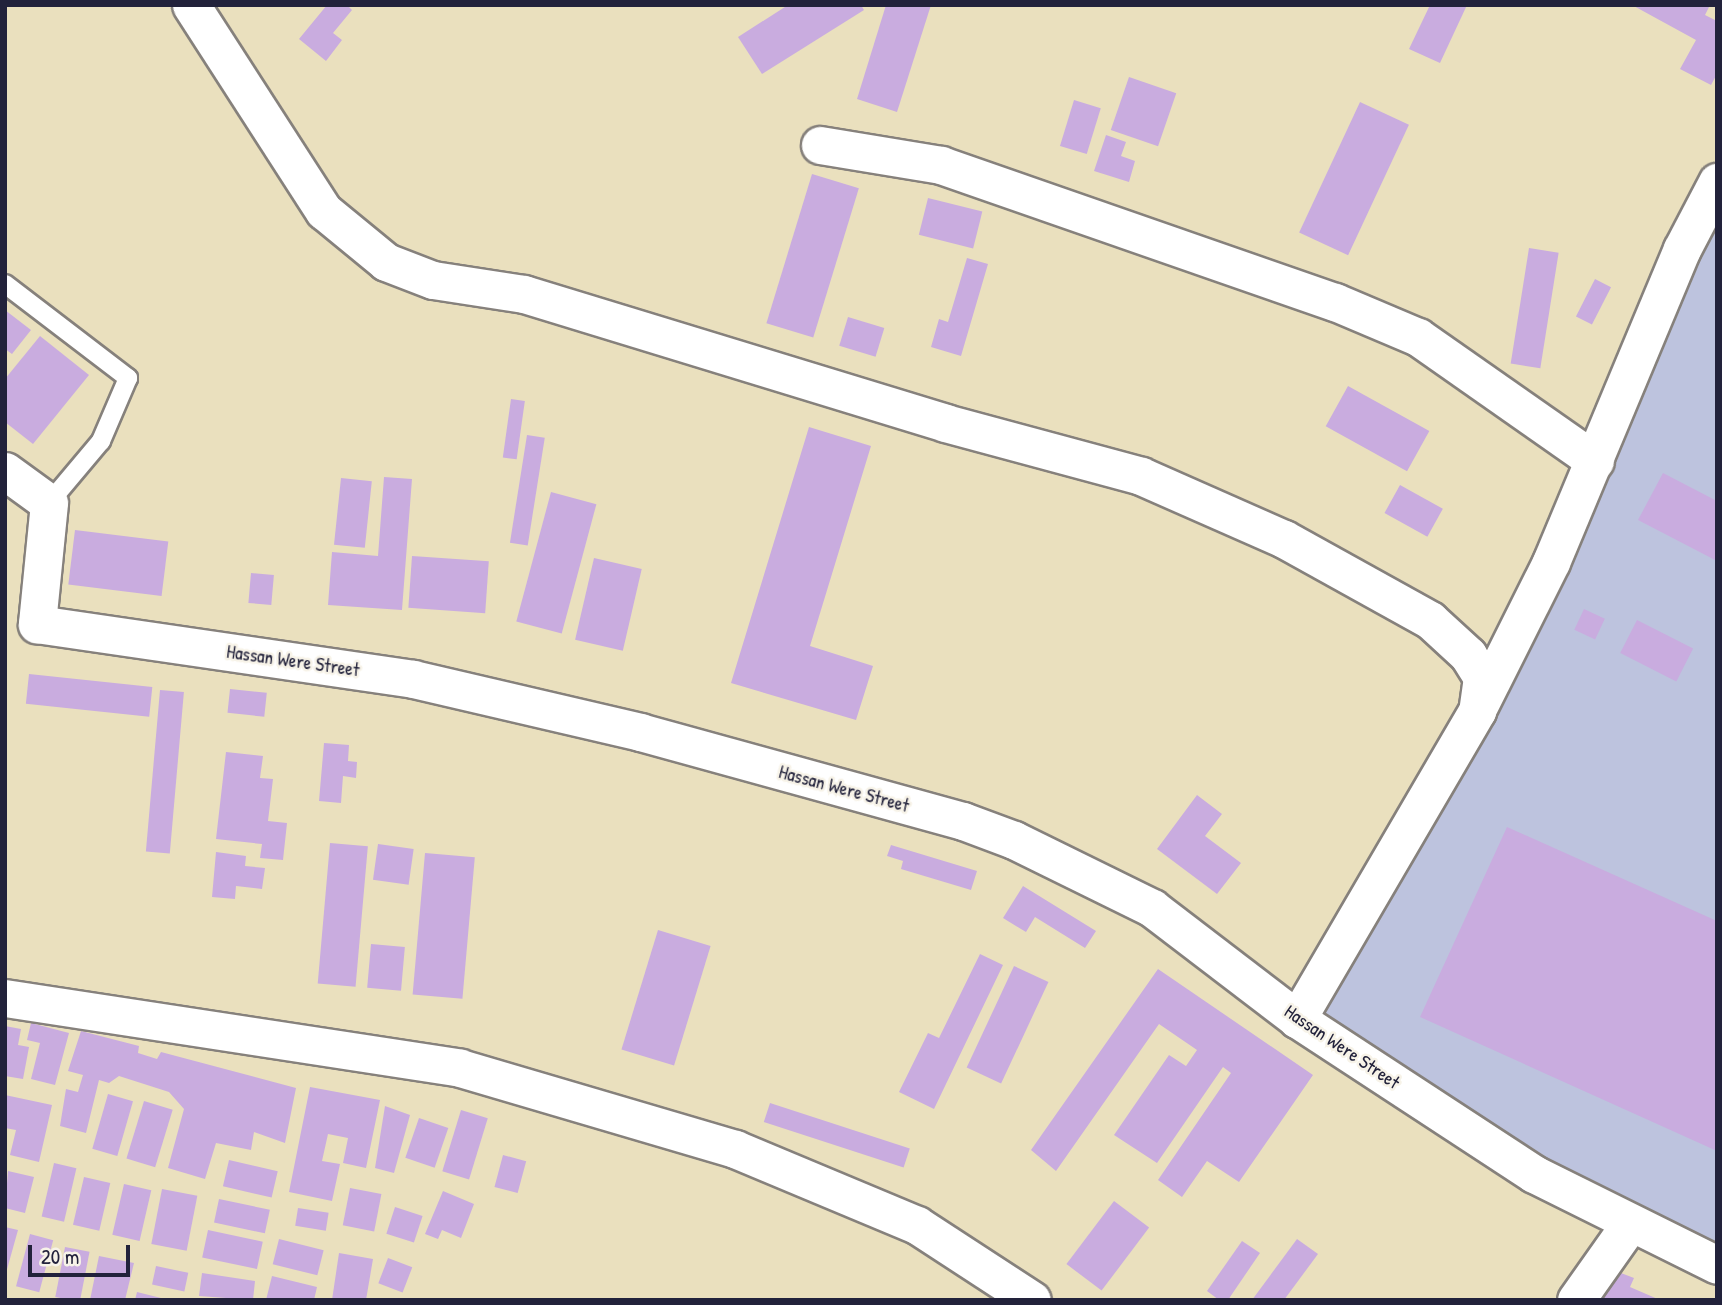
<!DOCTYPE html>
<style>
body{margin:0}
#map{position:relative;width:1722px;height:1305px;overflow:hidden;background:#eae0be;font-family:"Patrick Hand",sans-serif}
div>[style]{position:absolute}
.industrial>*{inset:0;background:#bdc3de}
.building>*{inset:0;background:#c9acdf;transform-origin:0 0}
.roads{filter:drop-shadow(2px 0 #86817c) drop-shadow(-2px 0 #86817c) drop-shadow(0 2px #86817c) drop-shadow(0 -2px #86817c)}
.service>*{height:18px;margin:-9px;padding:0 9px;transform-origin:9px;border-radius:9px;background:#fff}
.minor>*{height:37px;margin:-18.5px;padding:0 18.5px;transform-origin:18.5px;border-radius:18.5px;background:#fff}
span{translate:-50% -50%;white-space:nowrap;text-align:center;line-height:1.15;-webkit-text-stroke:5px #f7f3e8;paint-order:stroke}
.street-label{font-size:19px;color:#22223b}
.frame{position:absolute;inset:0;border:7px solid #22223b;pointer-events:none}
.scale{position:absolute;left:28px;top:1245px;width:102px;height:32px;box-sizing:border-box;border:4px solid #22223b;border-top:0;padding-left:9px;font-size:21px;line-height:24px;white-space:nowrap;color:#22223b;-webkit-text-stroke:5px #f7f3e8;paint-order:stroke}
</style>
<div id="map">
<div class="industrial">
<div style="clip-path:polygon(1717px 198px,1717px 1262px,1297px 1016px,1504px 664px)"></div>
</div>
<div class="building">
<div style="clip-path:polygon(327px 5px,347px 5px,352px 10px,333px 33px,342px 40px,326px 61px,299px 39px)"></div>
<div style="clip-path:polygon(788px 5px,861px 5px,864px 10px,762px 74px,738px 37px)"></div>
<div style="clip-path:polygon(886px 5px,931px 5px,897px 112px,857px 99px)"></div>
<div style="clip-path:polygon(1430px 5px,1467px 5px,1440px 63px,1409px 49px)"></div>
<div style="clip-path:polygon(1632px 5px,1710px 5px,1705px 15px,1717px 21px,1717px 74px,1711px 85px,1680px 69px,1696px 40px)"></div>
<div style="left:1129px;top:77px;width:50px;height:56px;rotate:19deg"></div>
<div style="left:1074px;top:100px;width:28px;height:48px;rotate:17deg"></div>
<div style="left:1360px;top:102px;width:54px;height:144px;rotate:25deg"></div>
<div style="clip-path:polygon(1106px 135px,1126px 142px,1121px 156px,1135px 161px,1129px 182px,1094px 171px)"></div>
<div style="left:812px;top:174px;width:49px;height:156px;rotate:17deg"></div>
<div style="left:928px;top:198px;width:56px;height:38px;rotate:14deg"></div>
<div style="left:1529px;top:248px;width:30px;height:117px;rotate:9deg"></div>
<div style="clip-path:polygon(967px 258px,988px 264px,961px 356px,931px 347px,939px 319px,948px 322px)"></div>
<div style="left:1595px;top:279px;width:18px;height:42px;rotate:27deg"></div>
<div style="clip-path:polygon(5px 310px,31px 330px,12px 354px,5px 349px)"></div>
<div style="left:848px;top:317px;width:38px;height:30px;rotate:17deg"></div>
<div style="clip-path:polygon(40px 336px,89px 375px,33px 444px,5px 422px,5px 379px)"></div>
<div style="left:1348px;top:386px;width:93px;height:46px;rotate:29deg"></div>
<div style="left:511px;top:399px;width:14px;height:59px;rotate:8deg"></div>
<div style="clip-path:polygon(809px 427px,871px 446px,810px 646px,873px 666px,856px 720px,731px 683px)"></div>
<div style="left:527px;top:435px;width:18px;height:109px;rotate:9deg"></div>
<div style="clip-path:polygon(1663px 473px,1717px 501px,1717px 561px,1638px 520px)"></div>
<div style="clip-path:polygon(384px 477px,412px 479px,402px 610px,328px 605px,332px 552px,378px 556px)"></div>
<div style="left:341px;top:478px;width:31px;height:67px;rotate:6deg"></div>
<div style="left:1400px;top:485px;width:49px;height:32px;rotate:29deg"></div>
<div style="left:551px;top:492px;width:47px;height:134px;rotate:15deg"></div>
<div style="left:75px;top:530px;width:94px;height:55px;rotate:7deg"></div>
<div style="left:412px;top:556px;width:77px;height:52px;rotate:4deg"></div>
<div style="left:594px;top:558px;width:49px;height:84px;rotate:13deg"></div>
<div style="left:251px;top:573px;width:23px;height:30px;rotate:5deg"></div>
<div style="left:1584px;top:609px;width:23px;height:23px;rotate:25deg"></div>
<div style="left:1637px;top:620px;width:63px;height:37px;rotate:27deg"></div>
<div style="left:29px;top:674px;width:124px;height:30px;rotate:6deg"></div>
<div style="left:230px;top:689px;width:37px;height:24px;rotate:6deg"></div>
<div style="left:160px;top:690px;width:24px;height:162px;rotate:5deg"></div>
<div style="clip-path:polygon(324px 743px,349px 745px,348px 761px,357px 762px,356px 778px,343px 776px,341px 803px,319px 801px)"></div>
<div style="clip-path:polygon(226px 752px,263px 756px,260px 778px,273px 779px,268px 821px,287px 823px,283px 860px,260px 858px,262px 844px,216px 839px)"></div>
<div style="clip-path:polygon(1197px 795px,1222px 814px,1205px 836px,1241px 863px,1217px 894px,1157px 849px)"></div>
<div style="clip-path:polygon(1507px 827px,1717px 921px,1717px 1151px,1420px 1017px)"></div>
<div style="left:330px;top:843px;width:38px;height:141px;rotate:5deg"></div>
<div style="left:378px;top:844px;width:36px;height:36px;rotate:8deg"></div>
<div style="clip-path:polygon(891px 845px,977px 871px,971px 890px,901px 869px,903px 861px,887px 856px)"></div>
<div style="clip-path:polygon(216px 852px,246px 856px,245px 866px,265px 868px,262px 889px,236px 886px,235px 899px,212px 897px)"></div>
<div style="left:425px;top:853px;width:50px;height:142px;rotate:5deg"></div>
<div style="clip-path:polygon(1023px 886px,1096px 931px,1085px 948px,1035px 917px,1026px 932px,1003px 918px)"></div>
<div style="left:658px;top:930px;width:55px;height:125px;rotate:17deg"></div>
<div style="left:371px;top:944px;width:34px;height:44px;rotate:5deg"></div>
<div style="clip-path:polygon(980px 954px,1003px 965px,934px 1109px,899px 1092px,928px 1033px,939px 1038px)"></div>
<div style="left:1014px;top:966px;width:38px;height:112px;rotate:25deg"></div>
<div style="clip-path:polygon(1158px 969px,1313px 1075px,1239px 1182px,1207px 1161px,1182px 1197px,1158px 1180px,1231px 1073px,1223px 1067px,1157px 1163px,1114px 1135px,1169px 1055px,1186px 1066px,1197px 1050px,1159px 1024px,1056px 1171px,1031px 1150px)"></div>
<div style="clip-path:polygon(31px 1023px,69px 1033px,55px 1085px,31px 1079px,40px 1043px,27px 1040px)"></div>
<div style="clip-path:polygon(5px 1026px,21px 1029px,18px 1045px,29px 1047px,23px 1079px,5px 1076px)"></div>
<div style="clip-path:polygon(81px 1031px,139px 1046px,138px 1053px,157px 1059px,161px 1052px,296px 1088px,285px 1143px,254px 1132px,251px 1150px,216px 1143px,205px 1179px,168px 1168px,184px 1109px,169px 1092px,119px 1076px,109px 1083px,99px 1080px,86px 1133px,60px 1126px,66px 1089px,78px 1092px,83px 1075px,68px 1071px)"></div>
<div style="clip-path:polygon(310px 1087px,380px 1100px,366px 1168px,343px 1163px,348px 1138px,328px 1134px,322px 1161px,340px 1164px,332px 1201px,289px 1192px)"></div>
<div style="left:108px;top:1094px;width:26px;height:57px;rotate:16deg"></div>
<div style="clip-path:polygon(5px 1095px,52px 1105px,39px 1162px,10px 1155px,16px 1130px,5px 1128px)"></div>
<div style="left:144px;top:1101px;width:30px;height:60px;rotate:17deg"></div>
<div style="left:770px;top:1103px;width:147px;height:20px;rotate:18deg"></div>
<div style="clip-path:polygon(385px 1106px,410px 1115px,394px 1173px,375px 1168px)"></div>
<div style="left:461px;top:1110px;width:28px;height:64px;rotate:17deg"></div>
<div style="left:419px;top:1118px;width:31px;height:42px;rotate:19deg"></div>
<div style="left:503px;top:1155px;width:24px;height:33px;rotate:15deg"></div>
<div style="left:229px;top:1160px;width:50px;height:27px;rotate:13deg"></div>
<div style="left:54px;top:1163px;width:23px;height:55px;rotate:13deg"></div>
<div style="clip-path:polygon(8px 1171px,34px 1177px,25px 1213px,5px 1208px)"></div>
<div style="left:84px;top:1177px;width:27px;height:49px;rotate:13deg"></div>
<div style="left:124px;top:1184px;width:28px;height:52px;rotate:13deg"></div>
<div style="left:350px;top:1188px;width:32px;height:38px;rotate:11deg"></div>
<div style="left:162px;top:1189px;width:36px;height:56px;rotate:11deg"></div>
<div style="clip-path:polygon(443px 1191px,474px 1204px,461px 1238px,442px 1230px,438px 1239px,425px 1234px)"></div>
<div style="left:219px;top:1199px;width:52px;height:24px;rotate:12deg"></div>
<div style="left:1114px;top:1201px;width:44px;height:79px;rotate:37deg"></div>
<div style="left:395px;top:1207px;width:29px;height:28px;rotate:18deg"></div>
<div style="left:298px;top:1208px;width:31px;height:18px;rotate:9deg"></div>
<div style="clip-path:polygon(5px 1227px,18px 1230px,6px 1273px,5px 1273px)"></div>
<div style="left:208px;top:1230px;width:56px;height:28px;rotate:12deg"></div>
<div style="left:30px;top:1234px;width:24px;height:54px;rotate:15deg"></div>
<div style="left:279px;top:1239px;width:46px;height:26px;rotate:14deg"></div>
<div style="clip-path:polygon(1297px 1239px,1318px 1254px,1284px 1300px,1252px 1300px)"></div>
<div style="clip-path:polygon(1242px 1241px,1260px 1253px,1228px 1300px,1219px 1300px,1207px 1291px)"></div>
<div style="left:65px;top:1247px;width:25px;height:51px;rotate:11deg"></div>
<div style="clip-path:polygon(339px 1253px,373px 1259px,366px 1300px,332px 1300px)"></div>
<div style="clip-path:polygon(99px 1256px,134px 1263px,125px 1300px,90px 1300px)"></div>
<div style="left:388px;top:1258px;width:26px;height:27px;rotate:21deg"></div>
<div style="left:156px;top:1266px;width:33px;height:19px;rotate:12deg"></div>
<div style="clip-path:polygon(1613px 1270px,1634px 1278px,1630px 1287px,1660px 1300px,1601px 1300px)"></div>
<div style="clip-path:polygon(202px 1273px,255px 1281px,253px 1300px,199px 1296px)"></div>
<div style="clip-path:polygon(272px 1276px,317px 1287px,314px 1300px,266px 1300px)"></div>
<div style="clip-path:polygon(137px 1292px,165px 1299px,164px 1300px,135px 1300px)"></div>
</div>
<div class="roads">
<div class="service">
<div style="left:5px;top:284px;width:155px;rotate:37.4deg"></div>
<div style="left:128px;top:378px;width:69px;rotate:113.2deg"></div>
<div style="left:101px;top:441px;width:81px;rotate:130deg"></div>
</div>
<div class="minor">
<div style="left:191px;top:5px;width:245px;rotate:57.2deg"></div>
<div style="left:324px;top:211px;width:80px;rotate:39.4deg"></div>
<div style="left:386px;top:262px;width:50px;rotate:21deg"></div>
<div style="left:433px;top:280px;width:92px;rotate:8.7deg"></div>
<div style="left:524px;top:294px;width:440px;rotate:17deg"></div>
<div style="left:945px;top:423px;width:203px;rotate:15.1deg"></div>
<div style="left:1141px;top:476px;width:156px;rotate:23.8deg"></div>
<div style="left:1284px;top:539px;width:167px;rotate:29deg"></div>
<div style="left:1430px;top:620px;width:52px;rotate:42.6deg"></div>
<div style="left:1468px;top:655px;width:26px;rotate:58deg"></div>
<div style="left:1482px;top:677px;width:34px;rotate:98deg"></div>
<div style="left:1477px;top:711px;width:357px;rotate:120.3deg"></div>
<div style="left:820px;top:145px;width:123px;rotate:9.4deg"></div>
<div style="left:941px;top:165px;width:417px;rotate:19.2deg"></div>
<div style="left:1335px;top:302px;width:90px;rotate:22.9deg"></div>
<div style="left:1418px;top:337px;width:216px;rotate:35deg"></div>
<div style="left:5px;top:471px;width:54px;rotate:36deg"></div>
<div style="left:49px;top:503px;width:122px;rotate:95.7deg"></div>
<div style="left:37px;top:624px;width:380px;rotate:8.3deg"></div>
<div style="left:413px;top:679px;width:233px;rotate:13.1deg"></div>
<div style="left:640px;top:732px;width:335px;rotate:15.4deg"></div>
<div style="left:963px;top:821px;width:54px;rotate:20.4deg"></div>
<div style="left:1014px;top:840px;width:154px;rotate:26.2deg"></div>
<div style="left:1152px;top:908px;width:183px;rotate:37.4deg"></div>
<div style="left:1297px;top:1019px;width:283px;rotate:33.2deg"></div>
<div style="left:1534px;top:1174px;width:204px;rotate:26.4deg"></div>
<div style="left:1480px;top:704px;width:159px;rotate:-63.4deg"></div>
<div style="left:1551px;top:562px;width:339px;rotate:-67.3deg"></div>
<div style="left:1682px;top:249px;width:76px;rotate:-62.4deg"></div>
<div style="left:5px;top:998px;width:460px;rotate:8.7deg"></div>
<div style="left:460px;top:1068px;width:287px;rotate:16.4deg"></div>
<div style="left:735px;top:1149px;width:197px;rotate:22.7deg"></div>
<div style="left:917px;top:1225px;width:137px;rotate:33.1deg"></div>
<div style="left:1576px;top:1300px;width:92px;rotate:-54.8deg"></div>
</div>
</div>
<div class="street-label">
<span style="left:293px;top:661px;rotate:8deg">Hassan Were Street</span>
<span style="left:844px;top:789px;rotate:15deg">Hassan Were Street</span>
<span style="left:1342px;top:1047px;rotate:34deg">Hassan Were Street</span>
</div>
<div class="frame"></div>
<div class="scale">20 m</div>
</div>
